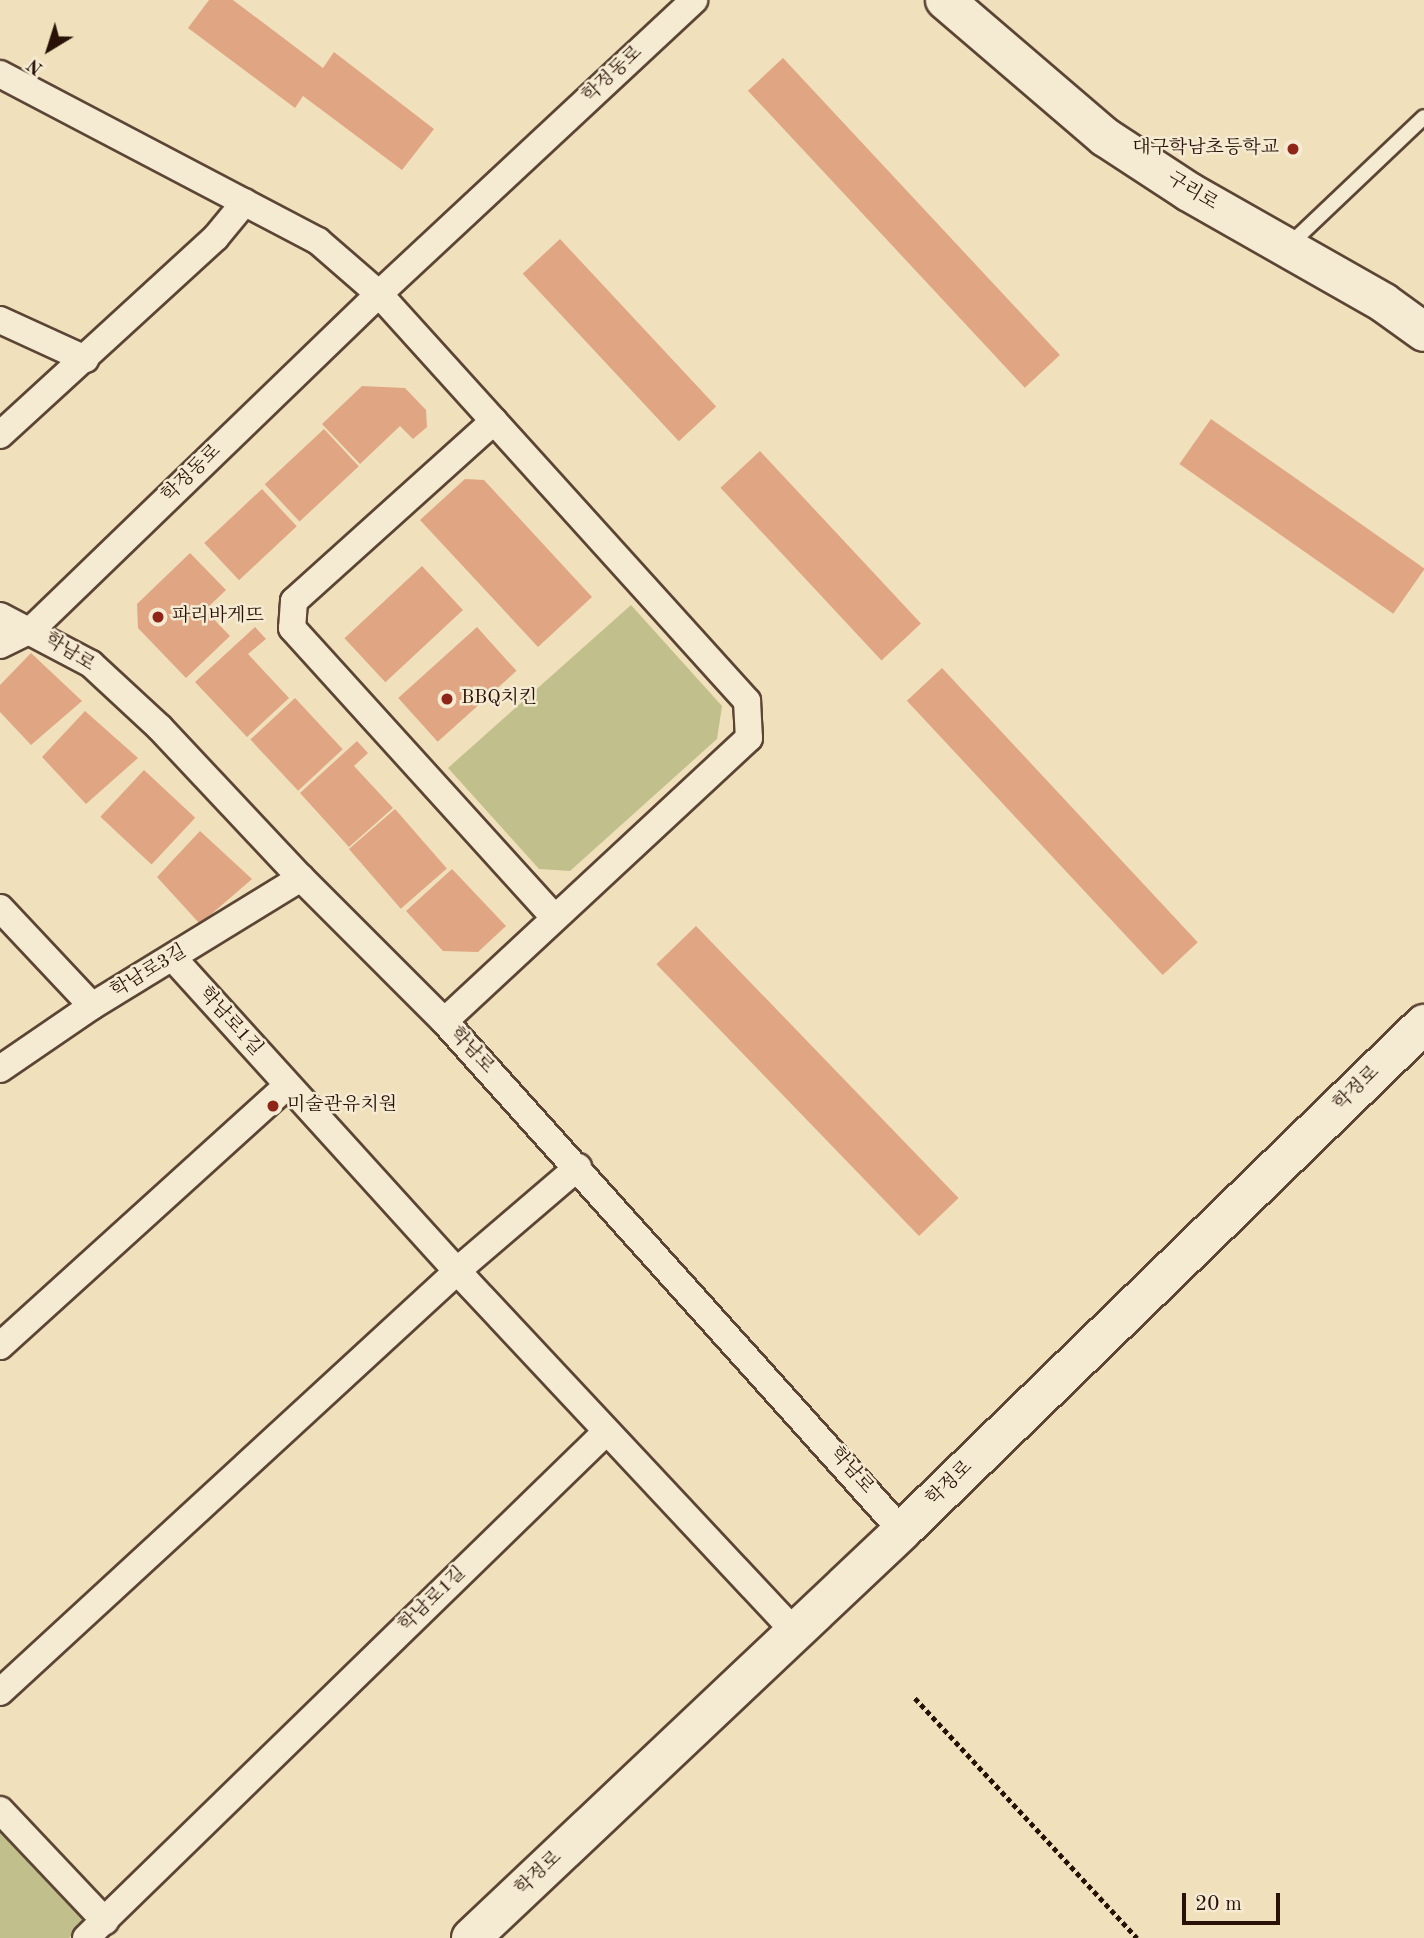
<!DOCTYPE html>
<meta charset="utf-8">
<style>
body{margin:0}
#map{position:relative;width:1424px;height:1938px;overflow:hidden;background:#f0e0bc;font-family:"Old Standard TT","Noto Serif KR",serif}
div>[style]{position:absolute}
.green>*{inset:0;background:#c1c08c}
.building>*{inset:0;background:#e0a684;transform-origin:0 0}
.path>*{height:4.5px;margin-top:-2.25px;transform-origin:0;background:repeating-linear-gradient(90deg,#2a1108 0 5px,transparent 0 8.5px)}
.roads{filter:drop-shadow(2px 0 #5c4535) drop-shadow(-2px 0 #5c4535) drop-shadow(0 2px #5c4535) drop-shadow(0 -2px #5c4535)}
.lane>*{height:14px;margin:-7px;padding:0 7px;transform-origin:7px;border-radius:7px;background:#f5ebd3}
.street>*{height:26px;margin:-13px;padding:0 13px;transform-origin:13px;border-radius:13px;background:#f5ebd3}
.secondary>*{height:38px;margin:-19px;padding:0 19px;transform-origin:19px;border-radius:19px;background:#f5ebd3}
.dots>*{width:19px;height:19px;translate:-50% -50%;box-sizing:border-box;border:4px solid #f5ebd3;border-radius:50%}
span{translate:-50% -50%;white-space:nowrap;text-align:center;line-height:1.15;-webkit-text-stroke:5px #f5ebd3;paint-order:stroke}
.street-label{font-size:19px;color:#2a1108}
.poi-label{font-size:19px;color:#2a1108}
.right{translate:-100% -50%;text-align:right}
.left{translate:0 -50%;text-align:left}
.north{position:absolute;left:14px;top:14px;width:70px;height:70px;-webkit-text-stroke:5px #f5ebd3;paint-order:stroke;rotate:218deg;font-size:19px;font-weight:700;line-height:28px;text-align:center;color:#2a1108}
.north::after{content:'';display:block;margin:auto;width:24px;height:32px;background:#2a1108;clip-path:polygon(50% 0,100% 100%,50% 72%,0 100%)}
.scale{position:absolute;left:1182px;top:1893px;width:98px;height:32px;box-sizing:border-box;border:4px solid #2a1108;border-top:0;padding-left:9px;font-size:21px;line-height:24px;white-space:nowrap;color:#2a1108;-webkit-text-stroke:5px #f5ebd3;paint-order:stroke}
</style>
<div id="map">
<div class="green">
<div style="clip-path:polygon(631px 605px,722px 706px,717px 739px,570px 871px,539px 869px,448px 768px)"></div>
<div style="clip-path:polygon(0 1825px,88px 1920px,69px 1938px,0 1938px)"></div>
</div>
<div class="building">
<div style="clip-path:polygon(209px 0,233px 0,323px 68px,334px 52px,434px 129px,402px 170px,303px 96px,295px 108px,188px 28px)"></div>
<div style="left:783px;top:58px;width:406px;height:48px;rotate:47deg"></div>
<div style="left:560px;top:239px;width:229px;height:51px;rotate:47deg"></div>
<div style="clip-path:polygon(362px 386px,405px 388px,426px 410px,427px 427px,413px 439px,400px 426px,360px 464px,322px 424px)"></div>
<div style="left:1211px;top:419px;width:261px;height:55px;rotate:35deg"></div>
<div style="left:324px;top:429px;width:51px;height:81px;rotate:47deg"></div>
<div style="left:760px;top:451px;width:236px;height:54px;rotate:47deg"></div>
<div style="clip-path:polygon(465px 479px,484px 480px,592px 597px,538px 647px,420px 520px)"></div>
<div style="left:262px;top:489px;width:51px;height:79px;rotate:47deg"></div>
<div style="clip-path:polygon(190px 553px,226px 590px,205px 610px,230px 636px,186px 678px,138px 628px,137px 604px)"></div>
<div style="left:422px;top:566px;width:60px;height:106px;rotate:47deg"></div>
<div style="clip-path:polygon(255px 627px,266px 639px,248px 654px,289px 698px,247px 737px,195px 682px)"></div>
<div style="left:477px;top:627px;width:59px;height:106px;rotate:48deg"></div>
<div style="clip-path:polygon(31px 653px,82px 701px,31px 745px,0 712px,0 685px)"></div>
<div style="left:942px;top:668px;width:375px;height:48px;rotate:47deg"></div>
<div style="left:295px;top:698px;width:70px;height:61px;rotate:47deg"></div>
<div style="clip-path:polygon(85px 711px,138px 758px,86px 804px,42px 757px)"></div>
<div style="clip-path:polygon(357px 741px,368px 753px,354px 766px,393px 808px,349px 847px,300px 793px)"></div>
<div style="left:144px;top:770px;width:70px;height:64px;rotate:43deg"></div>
<div style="left:395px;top:809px;width:79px;height:61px;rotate:49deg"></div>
<div style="clip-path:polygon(200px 831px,252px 879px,200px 924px,157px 877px)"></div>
<div style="clip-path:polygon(452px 869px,506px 926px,478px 952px,443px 951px,406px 911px)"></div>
<div style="left:696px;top:926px;width:378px;height:55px;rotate:46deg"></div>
</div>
<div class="path">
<div style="left:915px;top:1698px;width:327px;rotate:47.2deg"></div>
</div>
<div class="roads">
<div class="lane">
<div style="left:1288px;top:246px;width:187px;rotate:-43.5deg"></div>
</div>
<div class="street">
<div style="left:0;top:74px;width:359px;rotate:27.7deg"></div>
<div style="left:318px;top:241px;width:81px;rotate:41deg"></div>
<div style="left:379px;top:294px;width:549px;rotate:47.88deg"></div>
<div style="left:747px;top:701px;width:37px;rotate:87deg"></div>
<div style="left:749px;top:738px;width:416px;rotate:137.1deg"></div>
<div style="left:0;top:320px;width:94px;rotate:24.6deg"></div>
<div style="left:494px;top:421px;width:269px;rotate:138deg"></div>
<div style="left:294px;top:601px;width:27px;rotate:94deg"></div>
<div style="left:292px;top:628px;width:390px;rotate:47.8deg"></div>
<div style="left:0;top:435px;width:293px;rotate:-42.5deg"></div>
<div style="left:216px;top:237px;width:45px;rotate:-50.4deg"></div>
<div style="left:0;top:616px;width:103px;rotate:27.8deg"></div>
<div style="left:91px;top:664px;width:94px;rotate:42.8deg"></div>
<div style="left:160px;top:728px;width:206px;rotate:46.8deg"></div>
<div style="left:301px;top:878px;width:202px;rotate:45deg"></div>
<div style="left:444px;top:1021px;width:685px;rotate:48.07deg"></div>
<div style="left:0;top:645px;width:34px;rotate:-26deg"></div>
<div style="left:31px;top:630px;width:484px;rotate:-44deg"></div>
<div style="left:379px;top:294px;width:431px;rotate:-43deg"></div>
<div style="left:0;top:908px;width:134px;rotate:46.8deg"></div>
<div style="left:173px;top:958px;width:424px;rotate:47.8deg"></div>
<div style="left:458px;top:1272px;width:495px;rotate:46.9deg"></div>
<div style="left:0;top:1069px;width:112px;rotate:-34.4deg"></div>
<div style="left:92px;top:1006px;width:245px;rotate:-31.5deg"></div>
<div style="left:0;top:1346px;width:387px;rotate:-42.2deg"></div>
<div style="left:0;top:1692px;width:632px;rotate:-42.63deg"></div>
<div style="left:465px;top:1264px;width:149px;rotate:-40.6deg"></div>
<div style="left:0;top:1810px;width:153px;rotate:46.6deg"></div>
<div style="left:86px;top:1938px;width:726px;rotate:-44.22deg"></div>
</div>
<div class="secondary">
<div style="left:945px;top:0;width:211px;rotate:40.6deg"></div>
<div style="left:1105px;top:137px;width:100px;rotate:33.2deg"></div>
<div style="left:1189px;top:192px;width:224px;rotate:29.6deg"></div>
<div style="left:1384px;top:303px;width:49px;rotate:35.9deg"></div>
<div style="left:471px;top:1938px;width:593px;rotate:-43.36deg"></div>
<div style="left:902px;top:1531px;width:728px;rotate:-44.16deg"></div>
</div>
</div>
<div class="dots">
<div style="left:1293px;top:149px;background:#8f2418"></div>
<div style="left:158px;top:617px;background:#8f2418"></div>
<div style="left:447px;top:699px;background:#8f2418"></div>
<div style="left:273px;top:1106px;background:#8f2418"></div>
</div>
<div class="street-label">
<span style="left:613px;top:75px;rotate:-43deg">학정동로</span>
<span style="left:1192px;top:192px;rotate:31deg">구리로</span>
<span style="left:192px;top:474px;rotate:-44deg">학정동로</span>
<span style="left:69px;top:653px;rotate:32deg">학남로</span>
<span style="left:149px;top:972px;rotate:-31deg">학남로3길</span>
<span style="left:230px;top:1022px;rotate:48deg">학남로1길</span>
<span style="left:471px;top:1051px;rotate:47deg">학남로</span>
<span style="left:1357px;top:1089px;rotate:-44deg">학정로</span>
<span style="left:851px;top:1471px;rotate:49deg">학남로</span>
<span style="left:950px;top:1484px;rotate:-44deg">학정로</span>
<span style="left:433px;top:1600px;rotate:-44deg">학남로1길</span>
<span style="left:539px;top:1874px;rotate:-43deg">학정로</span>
</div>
<div class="poi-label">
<span class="right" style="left:1279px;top:149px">대구학남초등학교</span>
<span class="left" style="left:172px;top:617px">파리바게뜨</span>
<span class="left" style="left:461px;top:699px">BBQ치킨</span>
<span class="left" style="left:287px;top:1106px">미술관유치원</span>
</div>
<div class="north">N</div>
<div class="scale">20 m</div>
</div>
